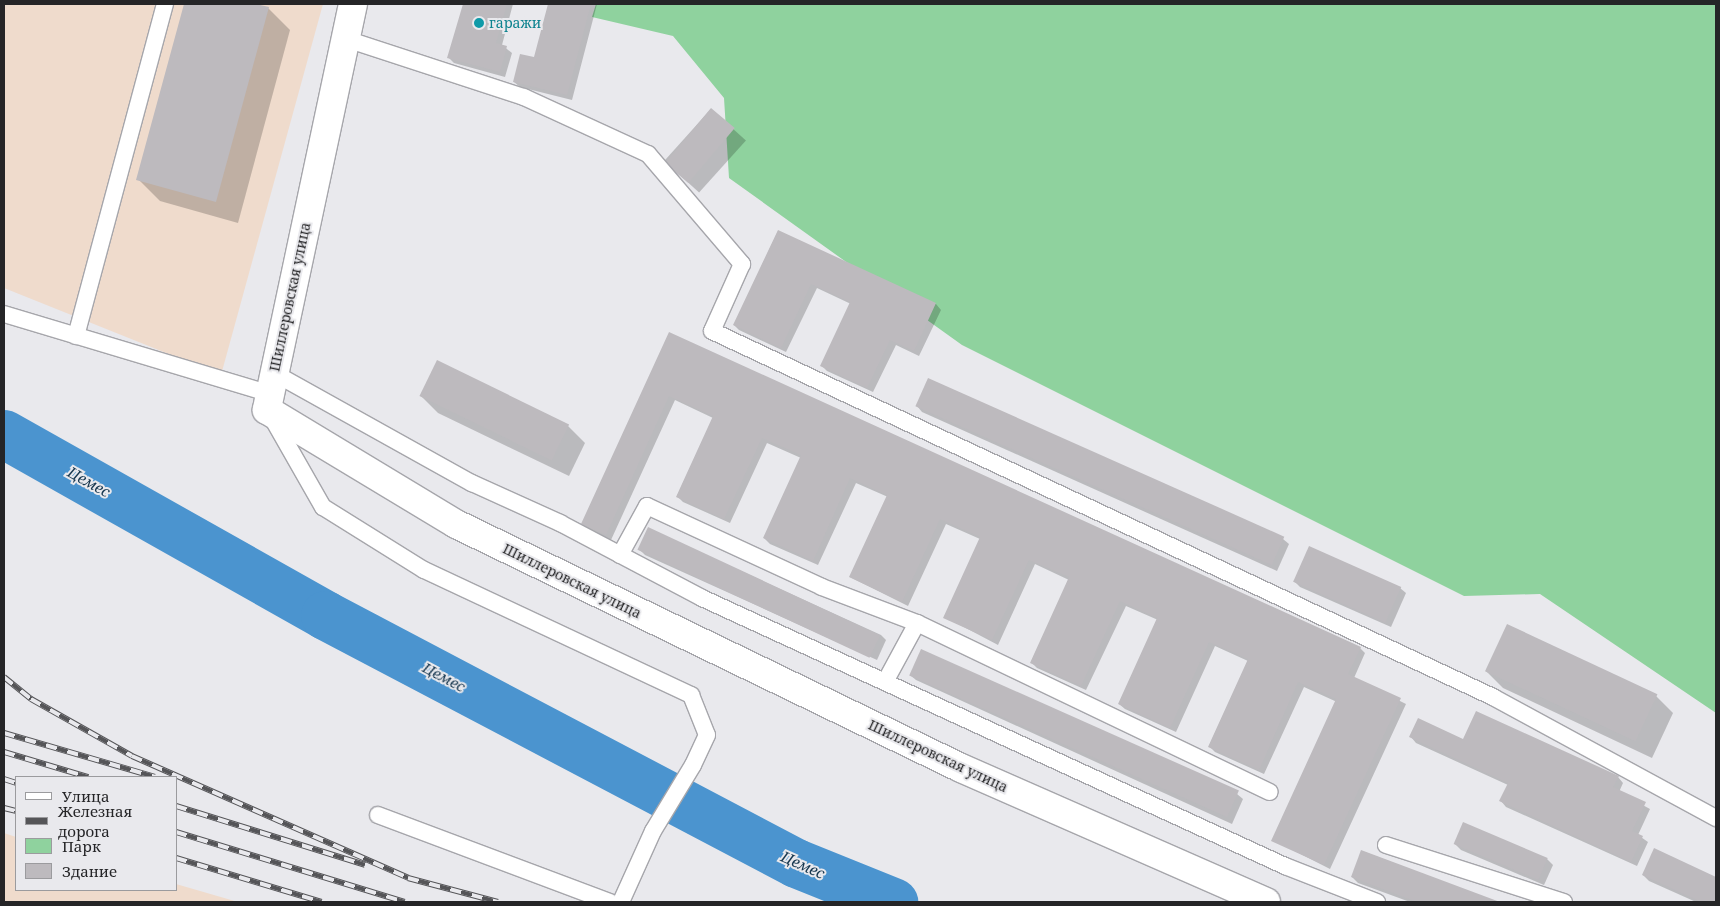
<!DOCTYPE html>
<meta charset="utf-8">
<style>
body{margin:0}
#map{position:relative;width:1720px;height:906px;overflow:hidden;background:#e9e9ed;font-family:"Noto Serif",serif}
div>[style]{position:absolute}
.industrial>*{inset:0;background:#efdbcc}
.green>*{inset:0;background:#8fd29e}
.shadow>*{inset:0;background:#0003;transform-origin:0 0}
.river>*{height:49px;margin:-24.5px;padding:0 24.5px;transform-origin:24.5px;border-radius:24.5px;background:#4b94cf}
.building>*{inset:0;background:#bdbabe;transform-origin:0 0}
.roads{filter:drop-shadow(1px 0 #a6a6ab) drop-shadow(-1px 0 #a6a6ab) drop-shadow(0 1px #a6a6ab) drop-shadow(0 -1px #a6a6ab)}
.service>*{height:16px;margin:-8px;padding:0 8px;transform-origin:8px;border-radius:8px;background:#fff}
.minor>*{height:28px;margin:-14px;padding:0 14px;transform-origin:14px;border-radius:14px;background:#fff}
.rail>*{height:5.5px;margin-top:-2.75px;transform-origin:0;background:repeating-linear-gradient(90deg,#e9e9ed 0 11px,#555558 0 22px);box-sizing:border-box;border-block:1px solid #555558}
.dots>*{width:14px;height:14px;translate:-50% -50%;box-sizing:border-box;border:2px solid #e9e9ed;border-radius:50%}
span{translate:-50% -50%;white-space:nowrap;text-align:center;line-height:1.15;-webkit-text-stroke:4px #e9e9ed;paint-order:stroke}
.culture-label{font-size:14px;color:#0d838f}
.left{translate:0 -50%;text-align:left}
.street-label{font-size:14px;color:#252527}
.water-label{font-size:15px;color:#17374f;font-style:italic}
.frame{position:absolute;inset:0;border:5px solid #252527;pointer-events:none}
.legend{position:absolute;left:15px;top:776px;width:162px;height:115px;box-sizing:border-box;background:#e9e9ed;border:1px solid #9b9b9e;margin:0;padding:6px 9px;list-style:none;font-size:15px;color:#252527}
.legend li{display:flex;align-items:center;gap:10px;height:25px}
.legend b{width:25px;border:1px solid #9b9b9e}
</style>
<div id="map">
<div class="industrial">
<div style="clip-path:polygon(4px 4px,323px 4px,221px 375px,4px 288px)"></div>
<div style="clip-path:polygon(4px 833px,16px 837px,16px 890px,176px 890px,176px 884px,238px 902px,4px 902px)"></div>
</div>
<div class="green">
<div style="clip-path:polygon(596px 4px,1716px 4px,1716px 713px,1540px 594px,1464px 596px,962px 345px,729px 178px,724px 98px,673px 36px,592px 17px)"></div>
</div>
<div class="shadow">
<div style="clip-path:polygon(186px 4px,251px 4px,268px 8px,290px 30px,238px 223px,160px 201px,138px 179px)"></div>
<div style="clip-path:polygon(464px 4px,513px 4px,502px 45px,512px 53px,505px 77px,454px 63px,449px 58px)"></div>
<div style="clip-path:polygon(549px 4px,597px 4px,572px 100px,520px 87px,514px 82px,535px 59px)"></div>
<div style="left:711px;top:109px;width:47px;height:70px;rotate:42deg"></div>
<div style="clip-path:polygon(778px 231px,936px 304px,941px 310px,919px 356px,896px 345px,873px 392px,827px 371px,822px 366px,851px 304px,817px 288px,786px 352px,739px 330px,734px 325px)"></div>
<div style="clip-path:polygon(670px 334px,1360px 648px,1365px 653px,1354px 678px,1406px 704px,1330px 869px,1273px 840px,1337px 702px,1304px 687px,1264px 774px,1215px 752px,1209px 746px,1248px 661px,1215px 646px,1176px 732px,1125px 709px,1119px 704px,1158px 620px,1126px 606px,1086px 690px,1037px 668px,1031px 662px,1069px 580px,1035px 564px,998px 645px,945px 617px,980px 539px,946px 524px,908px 606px,850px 577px,888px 497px,856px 483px,818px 565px,770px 544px,764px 538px,801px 458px,767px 443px,730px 523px,683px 502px,677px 496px,713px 418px,675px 400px,611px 540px,588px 530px,583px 524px)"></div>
<div style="clip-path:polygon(421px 396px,568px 426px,585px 443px,569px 476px,438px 413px)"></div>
<div style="clip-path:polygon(917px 406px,1283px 539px,1289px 544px,1277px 571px,922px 412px)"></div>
<div style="clip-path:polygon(649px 529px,881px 635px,886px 640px,877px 660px,645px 555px,639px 549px)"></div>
<div style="clip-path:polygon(1294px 581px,1400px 588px,1406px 593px,1391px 627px,1300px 587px)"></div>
<div style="clip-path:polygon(1486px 671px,1656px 696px,1673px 713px,1652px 758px,1503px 688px)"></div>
<div style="clip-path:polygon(910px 675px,1237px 794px,1243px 799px,1232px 824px,916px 680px)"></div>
<div style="clip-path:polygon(1411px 737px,1464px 741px,1618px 777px,1623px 783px,1619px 792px,1650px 809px,1638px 835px,1648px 842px,1637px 866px,1506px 807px,1501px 801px,1508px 785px,1416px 743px)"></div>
<div style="clip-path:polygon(1455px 844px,1547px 859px,1553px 865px,1544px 885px,1461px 850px)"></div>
<div style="clip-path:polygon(1654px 850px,1716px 878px,1716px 902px,1696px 902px,1649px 881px,1643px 875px)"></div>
<div style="clip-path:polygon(1362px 851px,1497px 902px,1410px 902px,1358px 883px,1352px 877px)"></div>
</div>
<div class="river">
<div style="left:4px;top:434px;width:369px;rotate:29.4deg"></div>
<div style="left:325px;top:615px;width:532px;rotate:27.77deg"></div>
<div style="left:796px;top:863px;width:105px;rotate:21.9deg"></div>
</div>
<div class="building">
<div style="clip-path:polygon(184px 4px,256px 4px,269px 7px,216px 202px,136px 180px)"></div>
<div style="clip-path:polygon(463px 4px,507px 4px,496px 43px,507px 46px,500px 72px,447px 58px)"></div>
<div style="clip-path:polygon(548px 4px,591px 4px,567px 95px,513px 82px,520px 54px,534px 57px)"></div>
<div style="left:711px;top:108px;width:31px;height:72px;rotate:40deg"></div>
<div style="clip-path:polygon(778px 230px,936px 303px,914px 351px,890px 340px,867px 388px,820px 366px,850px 302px,811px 284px,781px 348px,733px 325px)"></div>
<div style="clip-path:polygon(669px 332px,1361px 647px,1348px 674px,1401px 698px,1324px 865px,1271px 841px,1336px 699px,1298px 682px,1259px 770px,1208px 747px,1248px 659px,1209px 642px,1170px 728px,1118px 704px,1157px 618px,1120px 601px,1081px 686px,1030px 663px,1069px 577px,1029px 560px,992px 640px,943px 618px,980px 537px,940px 519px,902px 602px,849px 577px,887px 495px,850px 478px,813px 561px,763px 538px,801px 455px,762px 438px,724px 519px,676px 497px,713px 416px,669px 396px,606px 535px,581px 524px)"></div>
<div style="left:437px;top:360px;width:147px;height:40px;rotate:26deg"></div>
<div style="left:928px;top:378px;width:390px;height:31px;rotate:24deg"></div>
<div style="left:648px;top:527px;width:256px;height:25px;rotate:25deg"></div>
<div style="left:1309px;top:546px;width:101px;height:39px;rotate:24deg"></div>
<div style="left:1507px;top:624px;width:166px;height:52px;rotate:25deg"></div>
<div style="left:921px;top:649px;width:348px;height:29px;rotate:24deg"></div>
<div style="clip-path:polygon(1476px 711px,1619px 776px,1613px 787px,1646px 802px,1632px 831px,1643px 836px,1631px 862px,1499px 801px,1508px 783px,1409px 737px,1418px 718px,1463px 739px)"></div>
<div style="left:1463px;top:822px;width:92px;height:24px;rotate:23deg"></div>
<div style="clip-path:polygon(1654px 848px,1716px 877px,1716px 902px,1701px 902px,1642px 875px)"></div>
<div style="clip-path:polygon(1361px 850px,1500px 902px,1417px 902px,1351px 877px)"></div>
</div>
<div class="roads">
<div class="service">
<div style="left:343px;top:38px;width:190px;rotate:18.1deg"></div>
<div style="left:524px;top:97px;width:136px;rotate:24.7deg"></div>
<div style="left:648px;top:154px;width:145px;rotate:49.5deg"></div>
<div style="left:742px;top:264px;width:73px;rotate:114.1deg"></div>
<div style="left:712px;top:331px;width:863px;rotate:25.11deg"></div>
<div style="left:1493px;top:697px;width:254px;rotate:28.5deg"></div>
<div style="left:4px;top:314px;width:278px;rotate:16.7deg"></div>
<div style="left:76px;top:336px;width:344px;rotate:-75deg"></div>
<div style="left:274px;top:373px;width:227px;rotate:29.1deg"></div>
<div style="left:472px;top:483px;width:97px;rotate:24.4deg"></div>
<div style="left:560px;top:523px;width:161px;rotate:27.8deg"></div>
<div style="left:702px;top:598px;width:642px;rotate:24.69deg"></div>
<div style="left:1285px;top:866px;width:99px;rotate:21.4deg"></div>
<div style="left:271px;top:416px;width:105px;rotate:60.3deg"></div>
<div style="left:323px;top:507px;width:119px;rotate:32deg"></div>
<div style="left:424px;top:570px;width:295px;rotate:25.1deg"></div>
<div style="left:691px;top:695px;width:43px;rotate:68.2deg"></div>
<div style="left:707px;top:735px;width:33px;rotate:115deg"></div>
<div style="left:693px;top:765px;width:77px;rotate:121.2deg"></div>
<div style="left:653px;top:831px;width:78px;rotate:114.3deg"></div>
<div style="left:620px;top:555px;width:56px;rotate:-61.1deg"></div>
<div style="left:647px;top:506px;width:193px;rotate:24.8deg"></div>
<div style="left:822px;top:587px;width:102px;rotate:20.8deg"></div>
<div style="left:917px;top:623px;width:391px;rotate:25.6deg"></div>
<div style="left:885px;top:682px;width:67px;rotate:-61.5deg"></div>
<div style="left:378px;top:815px;width:248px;rotate:20.6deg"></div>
<div style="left:1386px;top:845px;width:187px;rotate:17.8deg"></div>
</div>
<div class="minor">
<div style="left:353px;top:4px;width:415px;rotate:102deg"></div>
<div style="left:267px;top:410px;width:221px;rotate:31.1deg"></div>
<div style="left:456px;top:524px;width:561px;rotate:25.79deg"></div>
<div style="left:961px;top:768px;width:333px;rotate:23.7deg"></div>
</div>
</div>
<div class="rail">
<div style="left:4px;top:677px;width:35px;rotate:39deg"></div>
<div style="left:31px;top:699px;width:116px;rotate:29.4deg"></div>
<div style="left:132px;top:756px;width:302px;rotate:23.8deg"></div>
<div style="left:408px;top:878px;width:93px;rotate:14.9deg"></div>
<div style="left:4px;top:733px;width:157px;rotate:16.2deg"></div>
<div style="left:4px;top:752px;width:88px;rotate:16.6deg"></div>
<div style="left:4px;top:779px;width:13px;rotate:18deg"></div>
<div style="left:176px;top:806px;width:198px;rotate:17.3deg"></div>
<div style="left:4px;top:808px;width:12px;rotate:14deg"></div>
<div style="left:176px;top:832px;width:239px;rotate:17deg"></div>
<div style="left:176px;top:858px;width:152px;rotate:16.8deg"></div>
</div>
<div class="dots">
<div style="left:479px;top:23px;background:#0f9aa8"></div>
</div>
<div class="culture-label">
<span class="left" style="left:489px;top:23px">гаражи</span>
</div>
<div class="street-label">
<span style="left:290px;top:297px;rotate:-78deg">Шиллеровская улица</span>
<span style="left:572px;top:581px;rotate:26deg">Шиллеровская улица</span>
<span style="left:938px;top:756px;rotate:25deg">Шиллеровская улица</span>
</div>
<div class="water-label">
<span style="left:89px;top:482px;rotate:29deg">Цемес</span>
<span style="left:444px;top:677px;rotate:28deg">Цемес</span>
<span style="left:803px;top:865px;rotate:24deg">Цемес</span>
</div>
<div class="frame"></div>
<ul class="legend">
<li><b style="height:6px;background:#fff"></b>Улица</li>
<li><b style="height:6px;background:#555558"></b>Железная дорога</li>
<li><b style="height:14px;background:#8fd29e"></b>Парк</li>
<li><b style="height:14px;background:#bdbabe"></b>Здание</li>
</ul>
</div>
